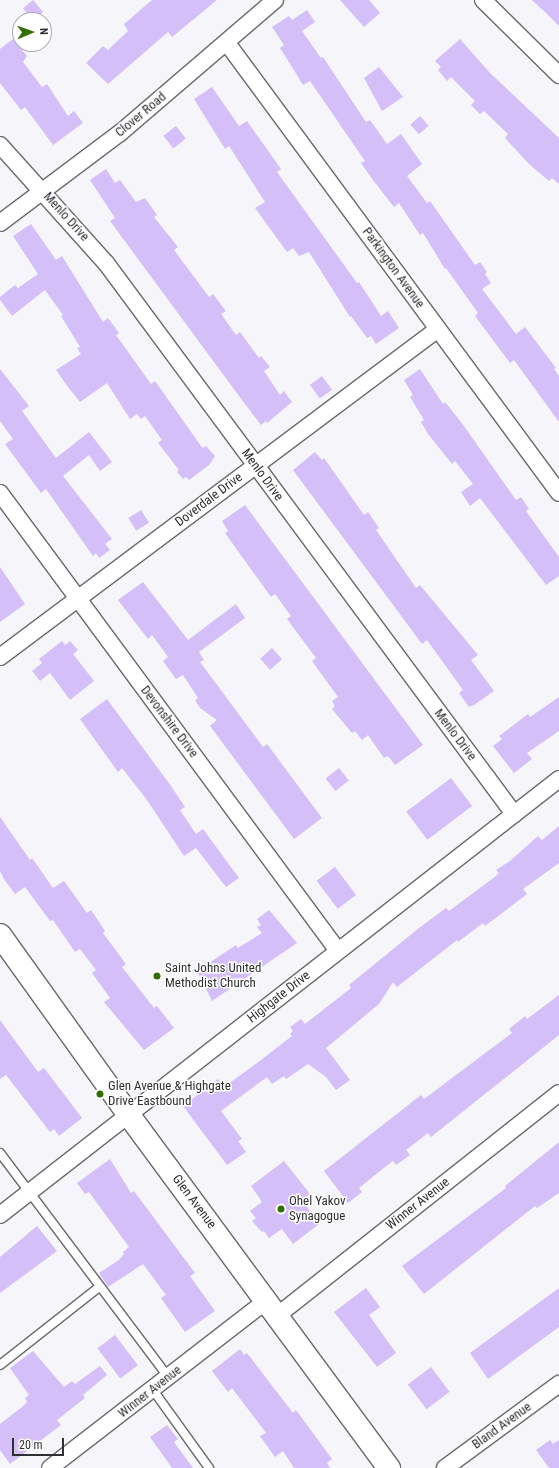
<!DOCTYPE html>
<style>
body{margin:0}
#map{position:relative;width:559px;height:1468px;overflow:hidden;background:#f6f5f9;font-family:"Roboto Condensed",sans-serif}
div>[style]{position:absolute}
.building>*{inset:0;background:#d5bff8;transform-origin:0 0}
.roads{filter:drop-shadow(1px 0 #6b696d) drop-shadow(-1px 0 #6b696d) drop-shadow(0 1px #6b696d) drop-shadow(0 -1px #6b696d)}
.lane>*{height:8px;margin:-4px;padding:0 4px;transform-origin:4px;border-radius:4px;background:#fff}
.street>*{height:16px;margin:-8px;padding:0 8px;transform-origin:8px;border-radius:8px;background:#fff}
.secondary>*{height:22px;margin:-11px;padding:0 11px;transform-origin:11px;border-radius:11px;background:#fff}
.dots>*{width:11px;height:11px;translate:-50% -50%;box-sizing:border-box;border:2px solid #fff;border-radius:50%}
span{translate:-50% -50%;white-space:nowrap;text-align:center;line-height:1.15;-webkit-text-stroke:3px #fff;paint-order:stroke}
.street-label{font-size:13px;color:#302f31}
.poi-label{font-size:13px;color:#302f31}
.left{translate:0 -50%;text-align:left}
.north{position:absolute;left:12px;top:12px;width:40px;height:40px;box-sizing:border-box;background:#fff;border:1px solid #acacad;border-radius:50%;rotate:88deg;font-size:11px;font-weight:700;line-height:16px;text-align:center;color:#302f31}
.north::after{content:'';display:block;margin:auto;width:14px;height:18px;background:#326f00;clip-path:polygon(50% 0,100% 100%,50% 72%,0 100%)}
.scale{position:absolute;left:12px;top:1438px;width:52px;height:18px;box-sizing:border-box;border:2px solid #302f31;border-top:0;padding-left:5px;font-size:12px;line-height:14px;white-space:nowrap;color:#302f31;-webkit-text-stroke:3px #fff;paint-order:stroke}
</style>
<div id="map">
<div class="building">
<div style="left:33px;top:0;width:16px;height:13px;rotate:50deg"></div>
<div style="clip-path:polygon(152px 0,217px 0,172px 37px,168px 32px,108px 84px,86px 63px,103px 46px,108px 50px,128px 31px,124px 24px)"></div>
<div style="clip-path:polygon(340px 0,369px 0,380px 13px,364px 27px)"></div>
<div style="clip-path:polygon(532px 0,559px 0,559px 26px,548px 15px)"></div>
<div style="clip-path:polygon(307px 10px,315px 22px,302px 31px,321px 58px,323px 57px,366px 122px,370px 120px,387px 144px,401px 134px,422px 164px,407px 176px,427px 203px,430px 201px,475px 265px,480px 262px,487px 272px,485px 274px,491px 283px,482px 289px,516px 334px,525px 327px,556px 368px,554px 369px,559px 376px,559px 422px,514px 360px,510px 363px,475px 316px,478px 313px,446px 268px,445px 269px,423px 233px,420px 235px,399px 203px,394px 207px,373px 180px,361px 163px,365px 161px,310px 81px,303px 85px,292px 67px,280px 48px,284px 45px,272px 27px,289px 16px,292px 20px)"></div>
<div style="clip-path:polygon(13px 39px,27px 56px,23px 62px,42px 87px,47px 84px,68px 116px,74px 111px,83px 123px,53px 145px,25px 107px,21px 110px,0 83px,0 49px)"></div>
<div style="clip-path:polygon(460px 39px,490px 73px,559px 138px,559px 184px,552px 178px,549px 181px,529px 164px,505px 138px,508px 134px,484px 111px,480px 114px,471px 105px,475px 101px,451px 77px,447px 81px,438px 70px,441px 67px,435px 61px)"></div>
<div style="clip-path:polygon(379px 67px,403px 97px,382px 111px,364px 78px)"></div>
<div style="clip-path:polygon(212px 87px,239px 126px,247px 121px,281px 169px,277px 172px,357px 283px,359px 282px,381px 316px,388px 311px,399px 328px,376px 344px,371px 336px,367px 338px,351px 316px,350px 317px,309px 252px,299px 256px,293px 248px,287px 252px,255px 208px,265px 202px,229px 146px,225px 149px,194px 99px)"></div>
<div style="left:420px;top:116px;width:13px;height:13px;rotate:48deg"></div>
<div style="left:176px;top:126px;width:16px;height:16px;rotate:52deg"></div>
<div style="clip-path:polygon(106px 169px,115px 183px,120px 180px,136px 202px,145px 198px,157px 215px,154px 217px,178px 247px,174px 250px,209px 297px,213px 294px,226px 311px,221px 314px,236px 335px,240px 332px,259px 358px,261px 356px,270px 367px,264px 371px,280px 395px,284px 391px,292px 402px,267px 423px,266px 421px,261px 425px,239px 396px,110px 221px,115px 218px,90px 180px)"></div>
<div style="clip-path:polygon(31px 224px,56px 260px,62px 256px,103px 322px,108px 318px,119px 333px,116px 335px,151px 384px,155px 381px,201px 446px,203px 448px,206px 446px,215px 456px,209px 465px,189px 480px,186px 477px,183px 479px,177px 472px,179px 470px,158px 443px,162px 440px,145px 416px,141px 419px,137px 414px,130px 419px,107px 383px,80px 402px,68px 387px,56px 370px,81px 354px,77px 348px,80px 347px,61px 316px,63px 315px,45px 290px,12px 316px,0 300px,0 297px,15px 285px,18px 288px,38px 274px,13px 236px)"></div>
<div style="clip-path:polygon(0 369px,29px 406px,22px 411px,56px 458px,89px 432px,112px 462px,100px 471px,89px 455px,63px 476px,112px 539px,105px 544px,110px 550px,99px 558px,96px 553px,93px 556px,46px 489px,41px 493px,5px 444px,13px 439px,0 421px)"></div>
<div style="clip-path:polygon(420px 369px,443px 404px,445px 402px,461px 422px,516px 500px,521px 497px,529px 509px,526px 511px,559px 557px,559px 576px,546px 585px,480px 498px,470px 506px,461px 492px,473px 484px,455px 461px,452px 464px,428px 434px,421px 422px,424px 420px,410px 397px,413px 395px,404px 380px)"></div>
<div style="left:322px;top:376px;width:17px;height:15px;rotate:54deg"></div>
<div style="clip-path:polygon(315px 452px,322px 460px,324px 458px,364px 515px,368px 512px,379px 528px,376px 530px,416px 588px,420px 585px,478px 655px,471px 660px,494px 691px,474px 705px,469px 707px,459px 693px,463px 690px,427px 640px,422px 644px,293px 470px)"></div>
<div style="clip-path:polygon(245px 505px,423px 745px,395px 765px,388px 756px,384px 758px,368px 735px,362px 740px,355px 731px,352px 733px,332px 709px,335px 706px,332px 701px,338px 697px,312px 661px,316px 658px,287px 619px,291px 616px,275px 594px,271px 597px,225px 533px,228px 531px,222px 521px)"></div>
<div style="left:141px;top:510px;width:15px;height:15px;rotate:58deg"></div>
<div style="clip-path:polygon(0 567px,25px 604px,0 622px)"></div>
<div style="clip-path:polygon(143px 582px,188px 640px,236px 604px,245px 618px,199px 652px,204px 660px,200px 662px,263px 747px,267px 744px,322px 818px,294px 839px,210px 726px,217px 720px,200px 708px,195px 700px,198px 698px,183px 675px,176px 679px,163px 661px,168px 657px,152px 635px,148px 639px,118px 600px)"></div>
<div style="clip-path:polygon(62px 641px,65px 645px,70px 641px,78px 650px,73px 654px,94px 681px,70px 700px,50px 673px,40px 681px,32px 671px,42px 663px,39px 659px)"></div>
<div style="left:272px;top:648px;width:15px;height:16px;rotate:48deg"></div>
<div style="clip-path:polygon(559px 697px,559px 731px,527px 753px,532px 759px,514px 773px,493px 746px,502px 739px,499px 736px,528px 714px,530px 717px)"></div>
<div style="clip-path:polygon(107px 699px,171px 786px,185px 807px,180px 810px,196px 834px,203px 829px,239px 878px,226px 887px,196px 848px,184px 856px,147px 800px,122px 768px,118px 772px,80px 719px)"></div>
<div style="left:339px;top:768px;width:16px;height:17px;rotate:52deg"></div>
<div style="left:451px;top:778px;width:35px;height:56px;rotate:53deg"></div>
<div style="clip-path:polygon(0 817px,30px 860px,32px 858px,53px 888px,64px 881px,87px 913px,91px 910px,105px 931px,103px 933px,126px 964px,122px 967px,154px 1008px,157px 1006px,174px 1028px,144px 1050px,104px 1002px,110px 998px,92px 973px,96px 970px,80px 949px,75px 952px,53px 920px,50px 921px,25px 887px,15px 894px,4px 879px,0 871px)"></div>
<div style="clip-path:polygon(559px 826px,559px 863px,523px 889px,527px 894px,485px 926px,483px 923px,458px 942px,457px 940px,397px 987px,393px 982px,379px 1004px,326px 1048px,350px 1080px,336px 1090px,326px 1077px,308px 1064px,286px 1079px,284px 1076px,272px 1084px,267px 1077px,221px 1111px,242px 1139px,238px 1141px,246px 1152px,227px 1165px,183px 1106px,218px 1079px,224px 1087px,257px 1063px,292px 1036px,290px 1034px,293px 1031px,290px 1027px,301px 1019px,305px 1024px,351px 988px,349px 985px,419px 928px,446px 908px,449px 911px,496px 876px,499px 873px,496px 870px,510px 861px,538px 836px,542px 840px)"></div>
<div style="left:335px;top:867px;width:35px;height:23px;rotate:53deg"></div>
<div style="clip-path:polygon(269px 910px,297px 943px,212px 1001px,197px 971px,236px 945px,238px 948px,262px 933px,257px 927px,261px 925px,257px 919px)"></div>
<div style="clip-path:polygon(559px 995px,559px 1035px,431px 1137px,428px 1133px,406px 1150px,410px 1155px,396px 1165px,393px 1161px,385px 1167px,359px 1188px,362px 1192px,348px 1203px,324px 1171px,421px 1095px,424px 1099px,512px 1033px,509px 1029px,525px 1016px,527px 1019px)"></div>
<div style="clip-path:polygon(0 1020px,38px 1072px,44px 1068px,82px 1118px,59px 1136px,54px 1129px,50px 1132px,6px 1075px,0 1079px)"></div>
<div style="clip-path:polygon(559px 1142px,559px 1193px,537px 1208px,535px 1206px,424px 1294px,402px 1266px,506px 1188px,505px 1186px)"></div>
<div style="clip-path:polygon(110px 1159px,131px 1193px,134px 1191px,195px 1273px,190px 1276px,215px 1311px,185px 1332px,161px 1298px,166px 1295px,143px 1264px,108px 1287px,99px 1273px,119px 1260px,124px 1254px,123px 1252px,129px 1247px,89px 1192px,85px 1194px,77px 1183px)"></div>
<div style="clip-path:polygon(284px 1161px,310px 1194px,303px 1201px,319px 1224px,293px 1244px,282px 1229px,269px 1238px,264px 1231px,262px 1232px,252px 1221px,256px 1218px,250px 1211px,262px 1202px,251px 1186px)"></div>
<div style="clip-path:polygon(37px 1226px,57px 1251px,0 1293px,0 1257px)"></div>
<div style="clip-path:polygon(366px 1288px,380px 1307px,369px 1315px,396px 1353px,377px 1367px,334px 1312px)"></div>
<div style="clip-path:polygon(559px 1288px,559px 1327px,488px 1379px,470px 1353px)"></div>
<div style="left:115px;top:1335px;width:38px;height:22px;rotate:53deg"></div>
<div style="clip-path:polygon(240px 1349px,244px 1355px,247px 1353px,293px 1413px,296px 1410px,332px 1459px,327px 1463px,330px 1468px,294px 1468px,283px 1451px,275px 1457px,260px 1436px,266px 1433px,232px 1388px,228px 1392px,212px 1371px)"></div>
<div style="clip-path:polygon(33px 1351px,64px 1387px,72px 1381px,75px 1384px,100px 1366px,107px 1375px,83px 1395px,85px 1398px,57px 1420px,61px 1425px,10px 1464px,0 1450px,0 1424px,22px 1407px,27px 1402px,25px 1398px,29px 1395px,10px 1368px)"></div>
<div style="left:431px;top:1367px;width:31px;height:29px;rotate:53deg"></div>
<div style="clip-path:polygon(167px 1425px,178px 1439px,174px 1442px,193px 1468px,172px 1468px,150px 1437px)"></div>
<div style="clip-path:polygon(550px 1440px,553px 1444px,559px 1440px,559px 1468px,549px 1468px,536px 1450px)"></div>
</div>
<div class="roads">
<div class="lane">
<div style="left:0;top:1153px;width:281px;rotate:53.1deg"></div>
<div style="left:0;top:1365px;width:126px;rotate:-38.2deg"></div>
<div style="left:153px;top:1390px;width:96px;rotate:54.3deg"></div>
</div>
<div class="street">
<div style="left:483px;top:0;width:107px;rotate:44.6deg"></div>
<div style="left:227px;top:43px;width:559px;rotate:53.58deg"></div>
<div style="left:0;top:145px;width:159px;rotate:48.1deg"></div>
<div style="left:106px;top:263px;width:686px;rotate:53.48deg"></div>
<div style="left:0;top:223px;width:150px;rotate:-36.9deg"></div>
<div style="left:120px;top:133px;width:204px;rotate:-40.6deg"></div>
<div style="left:0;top:493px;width:569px;rotate:53.57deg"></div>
<div style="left:0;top:657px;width:547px;rotate:-36.83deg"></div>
<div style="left:0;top:1215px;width:709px;rotate:-37.95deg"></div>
<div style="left:278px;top:1315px;width:358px;rotate:-38.3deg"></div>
<div style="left:50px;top:1468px;width:274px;rotate:-37.7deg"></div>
<div style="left:445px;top:1468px;width:142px;rotate:-36.4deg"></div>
</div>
<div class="secondary">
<div style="left:0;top:935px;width:220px;rotate:54.4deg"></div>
<div style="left:128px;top:1114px;width:440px;rotate:53.6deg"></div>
</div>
</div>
<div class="dots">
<div style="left:157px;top:976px;background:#326f00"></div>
<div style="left:100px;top:1094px;background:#326f00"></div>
<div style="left:281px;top:1209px;background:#326f00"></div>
</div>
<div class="street-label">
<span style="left:141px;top:115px;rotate:-40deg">Clover Road</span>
<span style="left:66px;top:217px;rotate:48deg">Menlo Drive</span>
<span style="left:393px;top:268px;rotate:54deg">Parkington Avenue</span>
<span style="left:262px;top:475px;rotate:54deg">Menlo Drive</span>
<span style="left:209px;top:500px;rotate:-37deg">Doverdale Drive</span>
<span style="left:169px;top:722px;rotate:53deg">Devonshire Drive</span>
<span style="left:455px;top:735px;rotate:53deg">Menlo Drive</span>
<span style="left:279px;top:997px;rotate:-38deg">Highgate Drive</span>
<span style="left:194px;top:1202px;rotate:53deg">Glen Avenue</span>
<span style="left:418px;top:1204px;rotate:-38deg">Winner Avenue</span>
<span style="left:150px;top:1392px;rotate:-38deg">Winner Avenue</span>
<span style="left:502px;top:1426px;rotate:-36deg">Bland Avenue</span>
</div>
<div class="poi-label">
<span class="left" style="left:165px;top:976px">Saint Johns United<br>Methodist Church</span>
<span class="left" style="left:108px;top:1094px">Glen Avenue &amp; Highgate<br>Drive Eastbound</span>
<span class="left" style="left:289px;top:1209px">Ohel Yakov<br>Synagogue</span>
</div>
<div class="north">N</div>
<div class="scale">20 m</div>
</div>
